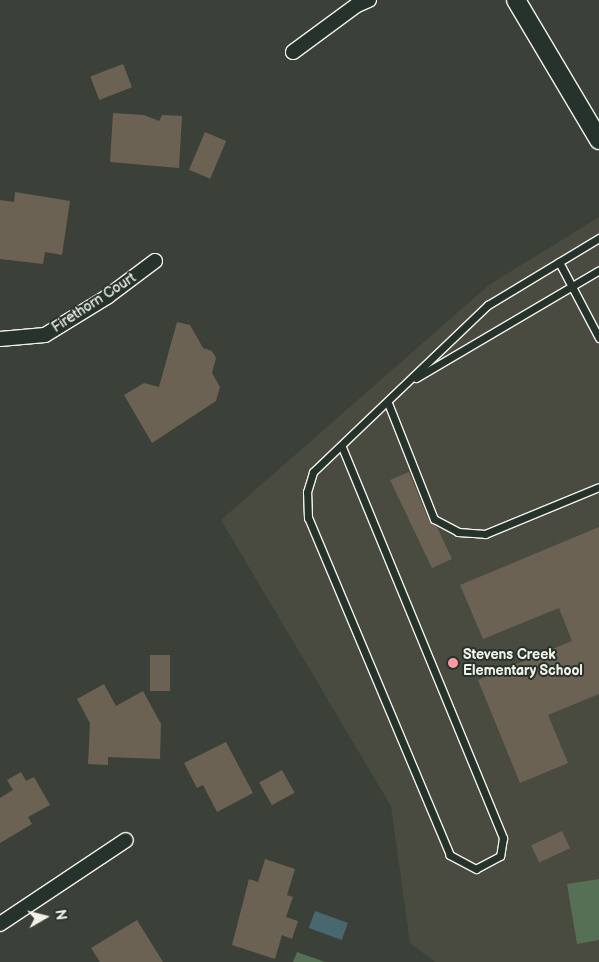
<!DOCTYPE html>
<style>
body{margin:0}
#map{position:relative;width:599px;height:962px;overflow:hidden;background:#3b4139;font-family:"Balsamiq Sans",sans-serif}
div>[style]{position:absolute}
.built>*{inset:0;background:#494b41}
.green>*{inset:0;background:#567056}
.water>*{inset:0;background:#49676f;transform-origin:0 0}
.building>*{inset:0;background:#6b6254;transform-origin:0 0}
.roads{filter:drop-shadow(1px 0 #f4f1e8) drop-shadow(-1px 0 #f4f1e8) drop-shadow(0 1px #f4f1e8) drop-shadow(0 -1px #f4f1e8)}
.service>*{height:7px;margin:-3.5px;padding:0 3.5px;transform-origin:3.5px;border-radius:3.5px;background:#26332d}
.minor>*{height:14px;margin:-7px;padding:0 7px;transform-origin:7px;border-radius:7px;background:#26332d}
.tertiary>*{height:18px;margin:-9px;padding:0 9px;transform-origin:9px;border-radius:9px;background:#26332d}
.dots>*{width:14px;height:14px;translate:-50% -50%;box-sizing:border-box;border:2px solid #26332d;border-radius:50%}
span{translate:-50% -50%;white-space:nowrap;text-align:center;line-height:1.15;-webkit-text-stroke:4px #26332d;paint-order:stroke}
.street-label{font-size:14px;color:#f4f1e8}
.poi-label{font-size:14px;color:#f4f1e8;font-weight:700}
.left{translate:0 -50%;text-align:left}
.north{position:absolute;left:20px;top:892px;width:50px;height:50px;-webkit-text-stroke:4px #26332d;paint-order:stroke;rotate:82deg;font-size:14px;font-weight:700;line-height:20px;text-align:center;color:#f4f1e8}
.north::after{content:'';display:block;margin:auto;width:18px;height:22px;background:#f4f1e8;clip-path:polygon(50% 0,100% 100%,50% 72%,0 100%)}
</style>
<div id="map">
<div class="built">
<div style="clip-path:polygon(599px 217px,599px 962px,435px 962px,410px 943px,391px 806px,221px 520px,489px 285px)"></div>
</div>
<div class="green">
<div style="clip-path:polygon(599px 879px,599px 940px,577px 944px,567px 884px)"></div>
<div style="clip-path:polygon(297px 952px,325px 962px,293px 962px)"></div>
</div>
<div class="water">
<div style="left:315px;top:911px;width:35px;height:18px;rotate:20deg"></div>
</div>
<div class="building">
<div style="left:123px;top:64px;width:25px;height:35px;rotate:69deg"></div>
<div style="clip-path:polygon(113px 113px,144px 115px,159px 121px,162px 115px,182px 116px,179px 168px,110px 162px)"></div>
<div style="left:205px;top:132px;width:23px;height:41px;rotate:23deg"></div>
<div style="clip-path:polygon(15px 192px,70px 201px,62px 255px,45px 252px,43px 264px,0 259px,0 200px,14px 202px)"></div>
<div style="clip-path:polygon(177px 322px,190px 325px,203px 348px,212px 351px,216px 358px,212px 373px,220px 387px,216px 401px,152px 443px,124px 395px,144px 383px,159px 387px)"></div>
<div style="clip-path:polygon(409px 472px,429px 521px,437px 527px,452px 559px,432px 568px,390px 480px)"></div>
<div style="clip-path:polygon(599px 527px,599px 694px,548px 715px,568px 763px,520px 783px,478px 680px,572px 641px,559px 608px,483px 639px,460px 585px)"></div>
<div style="left:150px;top:655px;width:20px;height:36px"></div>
<div style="clip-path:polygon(104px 684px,116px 706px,143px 691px,161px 724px,160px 759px,108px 757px,108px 765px,88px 764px,90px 723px,77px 699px)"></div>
<div style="clip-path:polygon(226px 742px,253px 793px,217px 812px,203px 785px,197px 788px,184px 763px)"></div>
<div style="left:282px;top:770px;width:26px;height:26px;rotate:61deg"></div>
<div style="clip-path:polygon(21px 772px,26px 781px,34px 777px,50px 805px,28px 817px,32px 824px,0 843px,0 798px,13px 790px,7px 780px)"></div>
<div style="left:562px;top:831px;width:19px;height:34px;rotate:65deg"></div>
<div style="clip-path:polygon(265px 859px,295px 869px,287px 895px,293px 897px,286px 917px,298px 921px,292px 939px,282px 935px,275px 959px,232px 945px,249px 879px,258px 882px)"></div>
<div style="clip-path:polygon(137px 920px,163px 962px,100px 962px,91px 948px)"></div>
</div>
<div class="roads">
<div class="service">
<div style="left:559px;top:262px;width:86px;rotate:62.2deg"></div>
<div style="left:416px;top:378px;width:212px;rotate:-30.5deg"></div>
<div style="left:388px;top:403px;width:125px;rotate:68.4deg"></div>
<div style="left:434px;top:519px;width:27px;rotate:28deg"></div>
<div style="left:458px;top:532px;width:27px;rotate:4deg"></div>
<div style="left:485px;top:534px;width:123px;rotate:-22.4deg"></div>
<div style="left:342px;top:447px;width:423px;rotate:67.6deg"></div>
<div style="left:503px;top:838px;width:18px;rotate:99deg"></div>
<div style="left:500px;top:856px;width:27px;rotate:152deg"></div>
<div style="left:476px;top:869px;width:30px;rotate:-152deg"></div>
<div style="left:450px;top:855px;width:366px;rotate:-112.8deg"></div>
<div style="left:308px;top:518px;width:26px;rotate:-92deg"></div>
<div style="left:307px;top:492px;width:21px;rotate:-73deg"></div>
<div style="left:313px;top:472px;width:242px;rotate:-43.7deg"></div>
<div style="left:488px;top:305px;width:130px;rotate:-31.1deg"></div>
</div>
<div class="minor">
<div style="left:293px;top:52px;width:79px;rotate:-36.3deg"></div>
<div style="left:357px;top:5px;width:13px;rotate:-23deg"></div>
<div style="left:0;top:339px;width:45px;rotate:-5.1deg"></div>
<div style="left:45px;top:335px;width:73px;rotate:-31.5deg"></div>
<div style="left:107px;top:297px;width:60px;rotate:-36.9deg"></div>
<div style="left:0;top:924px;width:151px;rotate:-33.7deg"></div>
</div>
<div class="tertiary">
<div style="left:516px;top:0;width:163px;rotate:59.3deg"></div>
</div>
</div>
<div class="dots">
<div style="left:453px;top:663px;background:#ff9aa2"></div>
</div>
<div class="street-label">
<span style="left:94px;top:303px;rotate:-33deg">Firethorn Court</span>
</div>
<div class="poi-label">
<span class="left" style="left:463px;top:663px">Stevens Creek<br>Elementary School</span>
</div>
<div class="north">N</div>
</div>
